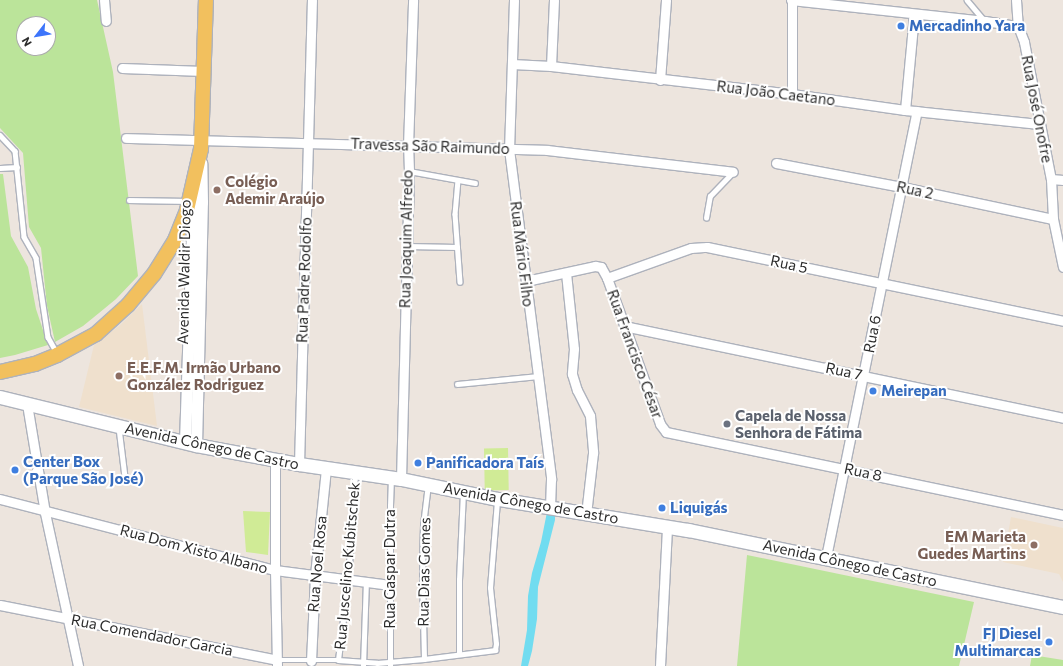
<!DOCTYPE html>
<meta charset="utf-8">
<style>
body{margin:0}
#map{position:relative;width:1063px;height:666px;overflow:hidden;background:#ede5de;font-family:Commissioner,sans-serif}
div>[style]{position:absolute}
.education>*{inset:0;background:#efe0cd}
.green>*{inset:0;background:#bbe49a}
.pitch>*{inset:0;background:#d0eb96;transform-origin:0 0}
.water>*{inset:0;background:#71dcf0}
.roads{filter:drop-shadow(1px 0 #aeb2bc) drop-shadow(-1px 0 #aeb2bc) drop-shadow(0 1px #aeb2bc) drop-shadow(0 -1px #aeb2bc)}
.service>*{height:4.5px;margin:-2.25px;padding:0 2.25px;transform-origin:2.25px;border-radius:2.25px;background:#fff}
.minor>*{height:9px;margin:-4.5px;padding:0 4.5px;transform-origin:4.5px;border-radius:4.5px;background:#fff}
.tertiary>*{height:11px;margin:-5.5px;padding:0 5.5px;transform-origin:5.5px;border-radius:5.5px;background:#fff}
.secondary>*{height:13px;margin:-6.5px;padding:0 6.5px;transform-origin:6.5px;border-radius:6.5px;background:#fff}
.primary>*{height:14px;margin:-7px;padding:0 7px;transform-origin:7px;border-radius:7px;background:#f2c05e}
.dots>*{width:11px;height:11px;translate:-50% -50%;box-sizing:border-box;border:2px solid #fff;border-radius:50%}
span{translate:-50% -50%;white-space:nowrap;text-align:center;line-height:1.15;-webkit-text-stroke:4px #fff;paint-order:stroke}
.shop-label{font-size:15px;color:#366cbe;font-weight:700}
.left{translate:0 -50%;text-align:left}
.right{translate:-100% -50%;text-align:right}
.street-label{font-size:15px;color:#2c2c2c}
.education-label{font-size:15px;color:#785e54;font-weight:700}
.worship-label{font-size:15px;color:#5b616d;font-weight:700}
.north{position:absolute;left:16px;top:16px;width:40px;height:40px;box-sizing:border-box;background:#fff;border:1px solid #ababab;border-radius:50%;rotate:239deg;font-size:11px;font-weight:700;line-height:16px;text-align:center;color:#2c2c2c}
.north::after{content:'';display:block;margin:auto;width:14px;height:18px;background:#3d75fb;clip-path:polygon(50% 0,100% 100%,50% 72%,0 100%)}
</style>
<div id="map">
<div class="education">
<div style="clip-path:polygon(142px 304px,157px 426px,79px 407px,94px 345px,119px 326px)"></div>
<div style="clip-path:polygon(1011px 517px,1063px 528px,1063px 582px,1059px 574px,1003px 562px)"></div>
</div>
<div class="green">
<div style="clip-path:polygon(evenodd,0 0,97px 0,113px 72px,138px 276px,116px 299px,99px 313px,83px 326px,55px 342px,47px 306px,41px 248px,29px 227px,23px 153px,0 128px,0 0,24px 24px,48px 24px,48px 48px,24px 48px,24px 24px)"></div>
<div style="clip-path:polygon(0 174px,3px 174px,11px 236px,28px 267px,36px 309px,48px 345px,15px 355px,0 358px)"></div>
<div style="clip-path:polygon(747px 555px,974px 602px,959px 666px,737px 666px)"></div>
<div style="clip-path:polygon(1032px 655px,1063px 660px,1063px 666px,1030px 666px)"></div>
</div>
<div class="pitch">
<div style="left:508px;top:448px;width:42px;height:24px;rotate:89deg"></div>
<div style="clip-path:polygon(243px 511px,270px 512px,268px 555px,246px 552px)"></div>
</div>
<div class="water">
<div style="clip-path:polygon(547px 512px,555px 513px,555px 520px,538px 587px,537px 619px,532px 651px,528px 666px,521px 666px,527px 630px,528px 596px,532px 573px,541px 542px)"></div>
</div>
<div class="roads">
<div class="service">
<div style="left:967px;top:0;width:26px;rotate:50deg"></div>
<div style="left:0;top:135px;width:22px;rotate:47deg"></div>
<div style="left:15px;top:151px;width:86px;rotate:84deg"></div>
<div style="left:24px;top:237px;width:24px;rotate:60deg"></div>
<div style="left:36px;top:258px;width:80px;rotate:81.4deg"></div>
<div style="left:48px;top:337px;width:18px;rotate:61deg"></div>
<div style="left:0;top:168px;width:17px;rotate:-3deg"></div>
<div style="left:409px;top:171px;width:67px;rotate:10.3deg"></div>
<div style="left:458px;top:180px;width:34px;rotate:95deg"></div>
<div style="left:455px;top:214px;width:68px;rotate:85.8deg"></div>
<div style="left:129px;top:200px;width:59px;rotate:1deg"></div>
<div style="left:706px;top:218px;width:22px;rotate:-80deg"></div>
<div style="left:710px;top:196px;width:33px;rotate:-46deg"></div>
<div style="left:407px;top:246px;width:50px;rotate:1.1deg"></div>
<div style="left:457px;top:384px;width:82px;rotate:-5.6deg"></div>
<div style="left:119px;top:428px;width:49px;rotate:83deg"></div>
<div style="left:459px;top:654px;width:74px;rotate:-90deg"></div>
<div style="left:459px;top:580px;width:88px;rotate:-87.4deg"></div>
<div style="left:424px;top:659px;width:82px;rotate:-91.4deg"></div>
<div style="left:422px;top:577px;width:52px;rotate:-88.9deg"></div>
<div style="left:423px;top:525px;width:39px;rotate:-83deg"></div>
<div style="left:277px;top:660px;width:61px"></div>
<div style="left:338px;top:660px;width:39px;rotate:4deg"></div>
<div style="left:377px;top:663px;width:47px;rotate:-4.9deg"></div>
<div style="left:424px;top:659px;width:72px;rotate:-7.2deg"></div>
<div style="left:495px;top:650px;width:6px;rotate:-81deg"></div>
<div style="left:496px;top:644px;width:56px;rotate:-96.1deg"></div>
<div style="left:490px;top:588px;width:87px;rotate:-85.4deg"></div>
<div style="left:338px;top:660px;width:81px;rotate:-82.9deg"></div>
<div style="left:348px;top:580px;width:106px;rotate:-86.2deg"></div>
<div style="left:363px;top:666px;width:84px;rotate:-88deg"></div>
<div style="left:390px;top:666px;width:160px;rotate:-90deg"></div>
<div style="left:390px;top:506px;width:27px;rotate:-88deg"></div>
</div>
<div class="minor">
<div style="left:104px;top:0;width:21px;rotate:85deg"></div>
<div style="left:514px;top:0;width:149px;rotate:91.9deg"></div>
<div style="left:509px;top:149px;width:333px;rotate:82.7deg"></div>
<div style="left:551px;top:479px;width:28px;rotate:92deg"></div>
<div style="left:791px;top:0;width:195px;rotate:6.2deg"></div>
<div style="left:985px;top:21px;width:33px;rotate:9deg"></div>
<div style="left:1016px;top:0;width:26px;rotate:86deg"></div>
<div style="left:1018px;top:26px;width:17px;rotate:69deg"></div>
<div style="left:1024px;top:42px;width:140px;rotate:78.9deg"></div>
<div style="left:1051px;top:179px;width:40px;rotate:87.1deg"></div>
<div style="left:1053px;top:219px;width:49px;rotate:78.2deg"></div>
<div style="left:512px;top:64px;width:39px;rotate:3deg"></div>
<div style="left:551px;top:66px;width:243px;rotate:6.6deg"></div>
<div style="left:792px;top:94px;width:114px;rotate:8.1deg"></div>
<div style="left:905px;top:110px;width:135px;rotate:6deg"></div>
<div style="left:551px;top:66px;width:66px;rotate:-87.4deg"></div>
<div style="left:122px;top:68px;width:81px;rotate:2.1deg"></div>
<div style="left:660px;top:80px;width:80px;rotate:-85.7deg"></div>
<div style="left:792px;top:94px;width:94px;rotate:-90deg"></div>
<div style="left:905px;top:110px;width:96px;rotate:-84.6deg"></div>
<div style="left:126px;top:138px;width:421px;rotate:1.6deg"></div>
<div style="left:547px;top:150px;width:187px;rotate:6.7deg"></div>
<div style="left:776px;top:163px;width:128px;rotate:10.8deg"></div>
<div style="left:902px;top:187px;width:154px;rotate:12deg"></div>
<div style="left:1051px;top:179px;width:12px;rotate:5deg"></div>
<div style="left:566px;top:273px;width:76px;rotate:84deg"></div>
<div style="left:574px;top:349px;width:25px;rotate:95deg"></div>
<div style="left:572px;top:374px;width:17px;rotate:73deg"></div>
<div style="left:577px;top:390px;width:29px;rotate:63deg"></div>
<div style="left:590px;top:416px;width:37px;rotate:85deg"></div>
<div style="left:593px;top:453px;width:61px;rotate:96.5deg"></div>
<div style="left:607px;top:278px;width:89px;rotate:-19.7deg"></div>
<div style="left:691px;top:248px;width:16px;rotate:-4deg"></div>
<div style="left:707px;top:247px;width:364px;rotate:11.7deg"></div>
<div style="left:526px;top:281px;width:71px;rotate:-12.3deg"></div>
<div style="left:595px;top:266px;width:6px;rotate:9deg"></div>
<div style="left:601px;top:267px;width:13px;rotate:61deg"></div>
<div style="left:607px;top:278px;width:155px;rotate:70deg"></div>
<div style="left:660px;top:424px;width:10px;rotate:53deg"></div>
<div style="left:666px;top:432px;width:406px;rotate:11.8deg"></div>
<div style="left:624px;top:326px;width:449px;rotate:11.8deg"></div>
<div style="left:27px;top:404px;width:110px;rotate:80.6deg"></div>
<div style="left:45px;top:513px;width:157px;rotate:77.8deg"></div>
<div style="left:275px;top:459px;width:111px;rotate:90deg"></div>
<div style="left:275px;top:570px;width:96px;rotate:88.8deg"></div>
<div style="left:299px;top:464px;width:464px;rotate:-88.4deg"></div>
<div style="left:401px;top:479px;width:308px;rotate:-88.5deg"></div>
<div style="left:409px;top:171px;width:25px;rotate:-92deg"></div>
<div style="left:408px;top:146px;width:146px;rotate:-88deg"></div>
<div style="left:0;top:499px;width:284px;rotate:14.5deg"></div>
<div style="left:275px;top:570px;width:116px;rotate:7.4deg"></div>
<div style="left:826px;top:557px;width:455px;rotate:-78.5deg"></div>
<div style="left:0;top:605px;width:282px;rotate:11.2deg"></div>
<div style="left:311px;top:661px;width:86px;rotate:-87.3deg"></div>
<div style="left:315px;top:575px;width:108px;rotate:-84.1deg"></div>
<div style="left:660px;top:666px;width:140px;rotate:-87.1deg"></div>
</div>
<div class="tertiary">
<div style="left:185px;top:442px;width:241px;rotate:-88.1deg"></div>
<div style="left:196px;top:445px;width:243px;rotate:-88.6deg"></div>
<div style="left:202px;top:202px;width:39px;rotate:-91deg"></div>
</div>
<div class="secondary">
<div style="left:0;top:397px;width:202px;rotate:13.8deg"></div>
<div style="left:196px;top:445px;width:105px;rotate:10.5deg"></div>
<div style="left:299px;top:464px;width:103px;rotate:8.4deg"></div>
<div style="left:401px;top:479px;width:99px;rotate:11.7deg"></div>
<div style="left:498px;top:499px;width:193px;rotate:9.3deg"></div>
<div style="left:688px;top:530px;width:383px;rotate:11.6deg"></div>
</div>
<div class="primary">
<div style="left:0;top:372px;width:36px;rotate:-13deg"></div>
<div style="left:35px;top:364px;width:24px;rotate:-22deg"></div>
<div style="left:57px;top:355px;width:44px;rotate:-28.3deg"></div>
<div style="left:96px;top:334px;width:43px;rotate:-42.2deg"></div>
<div style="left:128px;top:305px;width:40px;rotate:-50deg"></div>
<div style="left:154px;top:274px;width:40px;rotate:-58deg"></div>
<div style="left:175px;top:240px;width:32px;rotate:-68deg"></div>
<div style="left:187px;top:210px;width:63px;rotate:-77.1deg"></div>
<div style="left:201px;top:149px;width:149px;rotate:-88.1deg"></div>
</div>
</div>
<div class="dots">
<div style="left:901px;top:26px;background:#3f7fe0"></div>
<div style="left:217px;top:190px;background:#8d6e63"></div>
<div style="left:119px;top:376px;background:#8d6e63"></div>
<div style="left:873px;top:391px;background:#3f7fe0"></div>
<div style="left:727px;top:424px;background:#6b7280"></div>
<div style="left:418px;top:463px;background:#3f7fe0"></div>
<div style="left:15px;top:470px;background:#3f7fe0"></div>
<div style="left:662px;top:508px;background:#3f7fe0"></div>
<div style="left:1034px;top:545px;background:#8d6e63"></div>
<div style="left:1049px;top:642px;background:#3f7fe0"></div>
</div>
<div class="shop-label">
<span class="left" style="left:909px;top:26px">Mercadinho Yara</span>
<span class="left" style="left:881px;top:391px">Meirepan</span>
<span class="left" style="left:23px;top:470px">Center Box<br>(Parque São José)</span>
<span class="left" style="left:426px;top:463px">Panificadora Taís</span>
<span class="left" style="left:670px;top:508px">Liquigás</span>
<span class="right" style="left:1041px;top:642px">FJ Diesel<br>Multimarcas</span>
</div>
<div class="street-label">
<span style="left:776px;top:93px;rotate:7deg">Rua João Caetano</span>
<span style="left:1037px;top:109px;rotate:79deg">Rua José Onofre</span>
<span style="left:430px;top:146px;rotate:2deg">Travessa São Raimundo</span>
<span style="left:915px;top:190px;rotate:12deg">Rua 2</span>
<span style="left:406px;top:239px;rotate:-89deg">Rua Joaquim Alfredo</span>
<span style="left:522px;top:254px;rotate:83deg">Rua Mário Filho</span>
<span style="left:789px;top:264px;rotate:12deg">Rua 5</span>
<span style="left:184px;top:272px;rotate:-89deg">Avenida Waldir Diogo</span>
<span style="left:304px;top:280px;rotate:-88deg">Rua Padre Rodolfo</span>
<span style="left:872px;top:334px;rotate:-79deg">Rua 6</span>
<span style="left:635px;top:354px;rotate:70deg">Rua Francisco César</span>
<span style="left:844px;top:371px;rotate:12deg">Rua 7</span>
<span style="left:212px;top:446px;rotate:12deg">Avenida Cônego de Castro</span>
<span style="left:863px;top:472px;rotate:12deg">Rua 8</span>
<span style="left:531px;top:503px;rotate:10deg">Avenida Cônego de Castro</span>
<span style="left:194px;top:549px;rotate:15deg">Rua Dom Xisto Albano</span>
<span style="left:850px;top:563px;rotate:12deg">Avenida Cônego de Castro</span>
<span style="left:317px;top:564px;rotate:-85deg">Rua Noel Rosa</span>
<span style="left:347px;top:566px;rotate:-85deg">Rua Juscelino Kubitschek</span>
<span style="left:390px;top:569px;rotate:-90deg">Rua Gaspar Dutra</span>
<span style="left:424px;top:572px;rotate:-89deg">Rua Dias Gomes</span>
<span style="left:152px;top:635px;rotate:11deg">Rua Comendador Garcia</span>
</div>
<div class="education-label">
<span class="left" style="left:225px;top:190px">Colégio<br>Ademir Araújo</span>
<span class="left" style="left:127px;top:376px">E.E.F.M. Irmão Urbano<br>González Rodriguez</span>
<span class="right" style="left:1026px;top:545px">EM Marieta<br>Guedes Martins</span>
</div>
<div class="worship-label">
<span class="left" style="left:735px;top:424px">Capela de Nossa<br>Senhora de Fátima</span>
</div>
<div class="north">N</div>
</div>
